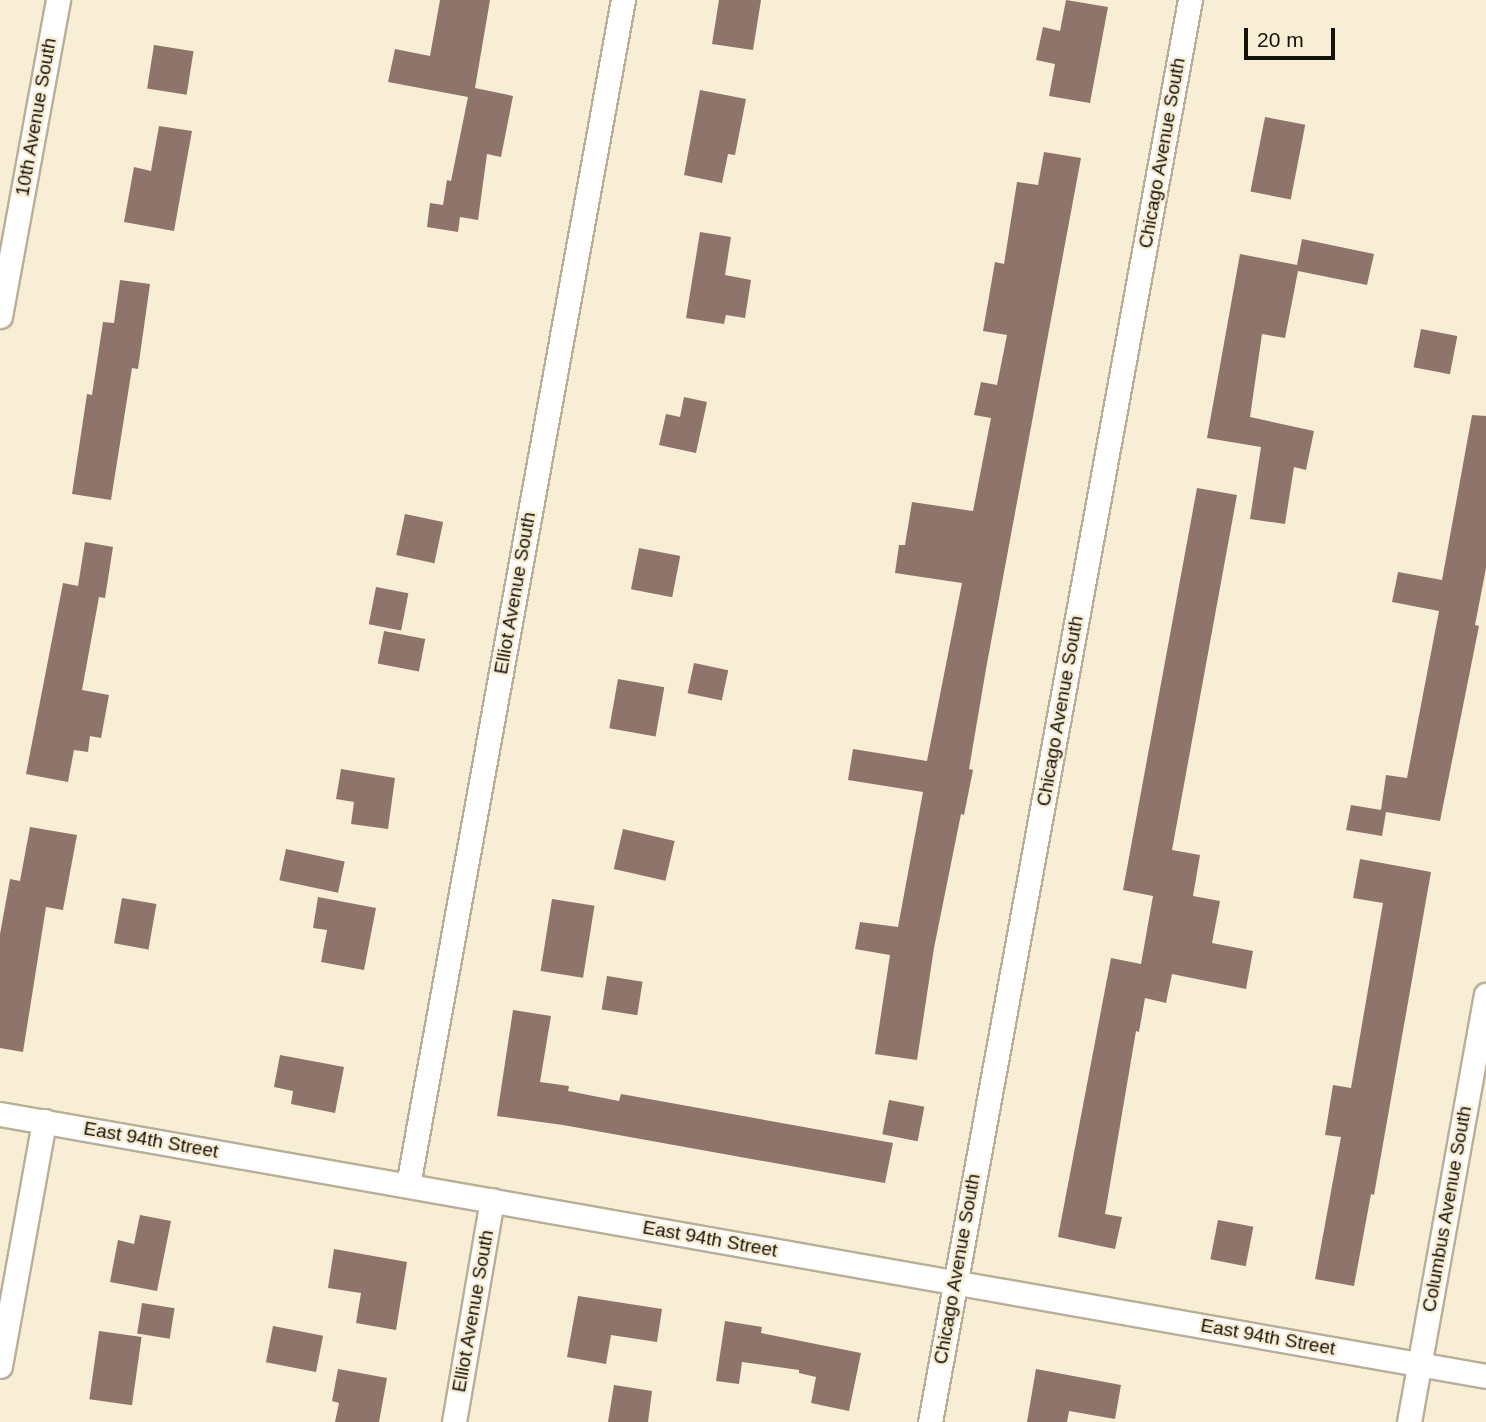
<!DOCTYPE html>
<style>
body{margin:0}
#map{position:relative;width:1486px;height:1422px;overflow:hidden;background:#f8edd5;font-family:Arial,sans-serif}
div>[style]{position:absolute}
.building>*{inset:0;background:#8e746b;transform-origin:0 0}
.roads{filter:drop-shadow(2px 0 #b9af98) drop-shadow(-2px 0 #b9af98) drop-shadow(0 2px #b9af98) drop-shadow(0 -2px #b9af98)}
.minor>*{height:23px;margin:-11.5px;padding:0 11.5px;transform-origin:11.5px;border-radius:11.5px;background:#fff}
span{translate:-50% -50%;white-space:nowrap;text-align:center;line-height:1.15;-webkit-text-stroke:5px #f8edd5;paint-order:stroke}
.street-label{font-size:19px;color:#151209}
.scale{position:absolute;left:1244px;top:28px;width:91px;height:32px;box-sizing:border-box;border:4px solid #151209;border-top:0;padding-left:9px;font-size:21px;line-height:24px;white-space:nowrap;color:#151209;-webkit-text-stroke:5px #f8edd5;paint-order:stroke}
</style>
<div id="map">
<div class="building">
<div style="clip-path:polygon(440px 0,490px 0,475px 88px,513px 96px,501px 157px,487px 154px,478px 220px,460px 217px,458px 232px,427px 227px,430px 203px,443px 205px,447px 180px,451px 181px,468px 97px,388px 82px,395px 49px,430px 56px)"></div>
<div style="clip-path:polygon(719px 0,761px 0,753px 50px,712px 44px)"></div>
<div style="clip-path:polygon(1066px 0,1108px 7px,1090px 103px,1049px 96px,1055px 64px,1036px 60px,1043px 27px,1060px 31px)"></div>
<div style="left:154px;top:45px;width:40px;height:44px;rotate:9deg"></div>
<div style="clip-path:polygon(700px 90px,746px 99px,735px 155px,728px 154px,722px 183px,684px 175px)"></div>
<div style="left:1265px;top:117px;width:41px;height:76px;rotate:11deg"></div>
<div style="clip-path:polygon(159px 126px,192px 131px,174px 231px,124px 222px,134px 167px,151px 171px)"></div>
<div style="clip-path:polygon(1044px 152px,1081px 158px,986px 669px,969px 769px,973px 770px,964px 815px,961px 814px,934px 948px,917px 1060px,875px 1054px,890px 955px,855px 949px,860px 922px,898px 927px,923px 792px,848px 780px,853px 749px,927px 761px,962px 583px,895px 573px,899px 545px,905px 545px,912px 502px,973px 511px,991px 418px,974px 415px,981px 382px,997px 385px,1007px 335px,983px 331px,995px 262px,1004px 264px,1017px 182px,1038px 185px)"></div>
<div style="clip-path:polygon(700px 232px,731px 237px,725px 275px,751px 280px,745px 318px,726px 315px,724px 324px,686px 318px)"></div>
<div style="clip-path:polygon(1302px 239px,1374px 254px,1367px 285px,1298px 271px,1285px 338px,1262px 334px,1250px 417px,1314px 431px,1306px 470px,1294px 467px,1285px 524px,1250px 519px,1261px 447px,1207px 438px,1240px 254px,1297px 265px)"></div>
<div style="clip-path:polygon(120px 280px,150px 284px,138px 369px,132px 368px,111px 500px,72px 494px,87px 394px,92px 395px,103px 322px,114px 323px)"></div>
<div style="left:1421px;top:329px;width:37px;height:39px;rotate:11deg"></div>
<div style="clip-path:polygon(684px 397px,707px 402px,696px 453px,659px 445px,666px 414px,680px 417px)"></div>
<div style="clip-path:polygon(1472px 415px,1486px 416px,1486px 568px,1475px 625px,1479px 626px,1440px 821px,1386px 812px,1382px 836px,1346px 830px,1351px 805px,1381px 810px,1386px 775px,1407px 778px,1439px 611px,1392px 602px,1398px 572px,1442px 580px)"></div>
<div style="clip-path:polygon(1197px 488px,1237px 495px,1172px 850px,1200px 855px,1193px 896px,1220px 901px,1212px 943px,1253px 951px,1246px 989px,1172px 974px,1166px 1003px,1145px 998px,1139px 1032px,1136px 1031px,1105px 1214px,1122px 1217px,1115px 1249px,1058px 1237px,1111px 958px,1141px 964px,1153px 896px,1123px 890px)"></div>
<div style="left:405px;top:514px;width:39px;height:42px;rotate:12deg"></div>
<div style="clip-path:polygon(85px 542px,113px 547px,105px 598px,99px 597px,82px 690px,109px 695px,101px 738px,90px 736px,88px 752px,74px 750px,68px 782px,26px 774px,63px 583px,78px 586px)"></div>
<div style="left:639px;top:548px;width:42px;height:42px;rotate:11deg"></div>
<div style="left:376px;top:587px;width:33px;height:38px;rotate:11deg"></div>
<div style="left:384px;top:631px;width:42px;height:33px;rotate:11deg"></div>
<div style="left:694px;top:663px;width:35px;height:31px;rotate:12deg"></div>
<div style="left:618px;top:679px;width:47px;height:50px;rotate:10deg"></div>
<div style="clip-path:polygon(341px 769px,395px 778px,388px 829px,351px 824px,354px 802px,336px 799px)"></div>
<div style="clip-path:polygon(30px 827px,77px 835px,63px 910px,46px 907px,23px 1052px,0 1048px,0 934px,10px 879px,20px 881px)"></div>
<div style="left:623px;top:829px;width:53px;height:41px;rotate:13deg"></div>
<div style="left:286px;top:849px;width:60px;height:32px;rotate:12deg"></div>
<div style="clip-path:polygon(1360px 859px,1431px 872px,1374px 1195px,1371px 1194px,1354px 1286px,1315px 1279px,1341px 1137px,1325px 1135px,1333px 1085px,1351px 1088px,1383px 903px,1353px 898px)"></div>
<div style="clip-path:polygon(318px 897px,376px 908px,364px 970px,321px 962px,327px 930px,313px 928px)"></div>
<div style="left:122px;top:898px;width:35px;height:46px;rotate:10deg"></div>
<div style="left:552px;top:899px;width:43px;height:73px;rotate:9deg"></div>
<div style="left:607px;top:976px;width:36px;height:34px;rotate:9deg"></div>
<div style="clip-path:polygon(513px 1010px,551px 1016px,540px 1082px,569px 1086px,568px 1091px,619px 1101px,621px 1094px,893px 1143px,885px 1183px,563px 1125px,497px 1116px)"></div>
<div style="clip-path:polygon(280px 1055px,344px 1067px,335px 1113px,291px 1104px,293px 1091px,274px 1087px)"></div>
<div style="left:889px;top:1100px;width:36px;height:35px;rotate:11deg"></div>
<div style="clip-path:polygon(140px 1215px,171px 1221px,157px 1291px,110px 1282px,118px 1240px,134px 1244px)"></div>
<div style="left:1218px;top:1220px;width:36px;height:40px;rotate:11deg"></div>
<div style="clip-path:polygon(334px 1249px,407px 1262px,396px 1330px,356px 1323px,361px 1293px,328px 1288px)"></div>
<div style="clip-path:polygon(578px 1296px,662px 1309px,657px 1342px,611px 1335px,606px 1364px,567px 1357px)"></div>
<div style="left:142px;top:1303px;width:33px;height:31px;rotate:9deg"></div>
<div style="clip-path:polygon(725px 1321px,762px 1327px,761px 1333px,861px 1353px,849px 1411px,811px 1403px,816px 1377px,799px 1373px,799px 1370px,742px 1362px,739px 1384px,716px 1381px)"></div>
<div style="left:273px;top:1326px;width:51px;height:37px;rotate:11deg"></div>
<div style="left:99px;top:1331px;width:43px;height:69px;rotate:8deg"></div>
<div style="clip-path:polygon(338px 1369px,387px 1378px,379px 1422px,335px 1422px,339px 1403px,332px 1401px)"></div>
<div style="clip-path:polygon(1036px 1369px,1121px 1385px,1115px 1419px,1069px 1411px,1067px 1422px,1027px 1422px)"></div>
<div style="clip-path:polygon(614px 1385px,652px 1391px,648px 1422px,608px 1422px)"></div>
</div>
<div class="roads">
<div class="minor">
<div style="left:0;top:316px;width:321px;rotate:-79.6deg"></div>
<div style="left:0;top:1114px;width:1509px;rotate:10deg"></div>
<div style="left:408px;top:1185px;width:1204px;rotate:-79.72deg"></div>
<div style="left:0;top:1366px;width:249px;rotate:-79.8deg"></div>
<div style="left:454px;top:1422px;width:225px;rotate:-80.3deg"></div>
<div style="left:930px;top:1422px;width:1446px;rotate:-79.64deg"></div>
<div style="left:1409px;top:1422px;width:434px;rotate:-79.8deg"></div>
</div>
</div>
<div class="street-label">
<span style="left:36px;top:117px;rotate:-80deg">10th Avenue South</span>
<span style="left:1162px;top:153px;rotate:-80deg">Chicago Avenue South</span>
<span style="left:515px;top:593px;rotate:-80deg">Elliot Avenue South</span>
<span style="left:1060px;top:711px;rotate:-80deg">Chicago Avenue South</span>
<span style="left:151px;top:1140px;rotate:10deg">East 94th Street</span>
<span style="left:1447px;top:1209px;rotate:-80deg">Columbus Avenue South</span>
<span style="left:710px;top:1239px;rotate:10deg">East 94th Street</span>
<span style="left:957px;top:1269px;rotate:-80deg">Chicago Avenue South</span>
<span style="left:473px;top:1311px;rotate:-80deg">Elliot Avenue South</span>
<span style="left:1268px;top:1337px;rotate:10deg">East 94th Street</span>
</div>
<div class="scale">20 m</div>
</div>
